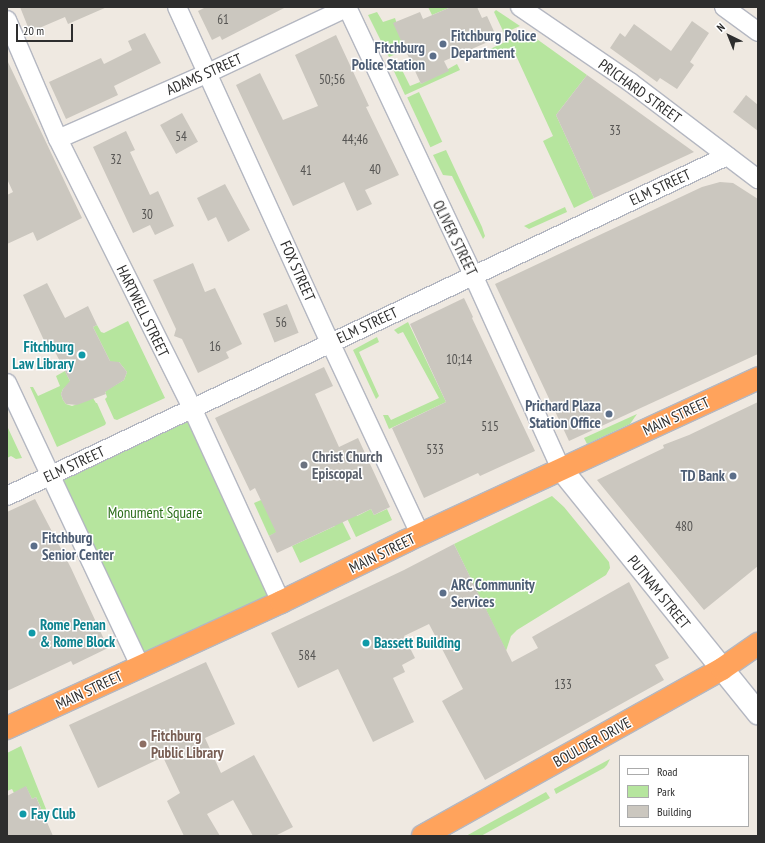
<!DOCTYPE html>
<style>
body{margin:0}
#map{position:relative;width:765px;height:843px;overflow:hidden;background:#efe9e1;font-family:"PT Sans Narrow",sans-serif}
div>[style]{position:absolute}
.green>*{inset:0;background:#b6e59e;transform-origin:0 0}
.building>*{inset:0;background:#cbc7bf;transform-origin:0 0}
.roads{filter:drop-shadow(1px 0 #b4b7c1) drop-shadow(-1px 0 #b4b7c1) drop-shadow(0 1px #b4b7c1) drop-shadow(0 -1px #b4b7c1)}
.street>*{height:18px;margin:-9px;padding:0 9px;transform-origin:9px;border-radius:9px;background:#fff}
.secondary>*{height:22px;margin:-11px;padding:0 11px;transform-origin:11px;border-radius:11px;background:#fff}
.highway>*{height:22px;margin:-11px;padding:0 11px;transform-origin:11px;border-radius:11px;background:#ffa35c}
.dots>*{width:11px;height:11px;translate:-50% -50%;box-sizing:border-box;border:2px solid #fff;border-radius:50%}
span{translate:-50% -50%;white-space:nowrap;text-align:center;line-height:1.15;-webkit-text-stroke:3px #fff;paint-order:stroke}
.number-label{font-size:13px;color:#555452}
.number-label span{-webkit-text-stroke-width:0}
.service-label{font-size:15px;color:#4e5e75;font-weight:700}
.left{translate:0 -50%;text-align:left}
.right{translate:-100% -50%;text-align:right}
.street-label{font-size:15px;color:#2e2e2e}
.culture-label{font-size:15px;color:#0d838f;font-weight:700}
.worship-label{font-size:15px;color:#5b616d;font-weight:700}
.park-label{font-size:15px;color:#2c6e1b}
.education-label{font-size:15px;color:#785e54;font-weight:700}
.frame{position:absolute;inset:0;border:8px solid #2e2e2e;pointer-events:none}
.legend{position:absolute;left:619px;top:755px;width:130px;height:72px;box-sizing:border-box;background:#fff;border:1px solid #ababab;margin:0;padding:5px 7px;list-style:none;font-size:12px;color:#2e2e2e}
.legend li{display:flex;align-items:center;gap:8px;height:20px}
.legend b{width:20px;border:1px solid #ababab}
.north{position:absolute;left:709px;top:16px;width:40px;height:40px;-webkit-text-stroke:3px #fff;paint-order:stroke;rotate:317deg;font-size:11px;font-weight:700;line-height:16px;text-align:center;color:#2e2e2e}
.north::after{content:'';display:block;margin:auto;width:14px;height:18px;background:#2e2e2e;clip-path:polygon(50% 0,100% 100%,50% 72%,0 100%)}
.scale{position:absolute;left:16px;top:24px;width:57px;height:18px;box-sizing:border-box;border:2px solid #2e2e2e;border-top:0;padding-left:5px;font-size:12px;line-height:14px;white-space:nowrap;color:#2e2e2e;-webkit-text-stroke:3px #fff;paint-order:stroke}
</style>
<div id="map">
<div class="green">
<div style="clip-path:polygon(428px 7px,451px 7px,432px 15px)"></div>
<div style="clip-path:polygon(496px 10px,520px 26px,504px 33px,494px 12px)"></div>
<div style="clip-path:polygon(377px 12px,383px 22px,395px 18px,405px 50px,389px 57px,368px 15px)"></div>
<div style="clip-path:polygon(527px 32px,587px 75px,556px 115px,594px 198px,574px 208px,543px 141px,553px 136px,513px 49px,495px 56px,490px 49px)"></div>
<div style="clip-path:polygon(399px 64px,410px 86px,420px 82px,421px 84px,457px 64px,460px 70px,405px 95px,392px 67px)"></div>
<div style="left:419px;top:92px;width:55px;height:13px;rotate:65deg"></div>
<div style="clip-path:polygon(446px 150px,482px 227px,485px 236px,483px 239px,452px 176px,443px 175px,433px 155px)"></div>
<div style="clip-path:polygon(565px 207px,567px 212px,529px 229px,524px 226px)"></div>
<div style="clip-path:polygon(128px 321px,165px 398px,117px 420px,114px 419px,105px 399px,107px 397px,105px 391px,124px 380px,127px 372px,119px 362px,111px 363px,93px 327px,97px 325px,101px 332px,104px 333px)"></div>
<div style="clip-path:polygon(408px 322px,446px 402px,389px 429px,383px 415px,388px 415px,391px 420px,439px 398px,403px 332px,398px 334px,394px 330px)"></div>
<div style="clip-path:polygon(377px 337px,379px 342px,359px 352px,379px 396px,376px 399px,353px 350px)"></div>
<div style="clip-path:polygon(65px 371px,71px 383px,63px 389px,61px 394px,63px 400px,66px 404px,72px 406px,93px 398px,96px 403px,97px 403px,106px 423px,105px 425px,57px 447px,30px 387px,33px 387px,38px 396px,60px 386px,56px 376px)"></div>
<div style="left:192px;top:408px;width:213px;height:156px;rotate:65deg"></div>
<div style="clip-path:polygon(637px 414px,630px 424px,587px 444px,584px 438px)"></div>
<div style="clip-path:polygon(8px 428px,22px 458px,16px 459px,11px 456px,7px 458px)"></div>
<div style="clip-path:polygon(338px 477px,357px 516px,371px 509px,374px 515px,387px 509px,392px 520px,356px 537px,329px 481px)"></div>
<div style="clip-path:polygon(552px 496px,564px 507px,609px 562px,610px 568px,606px 575px,517px 630px,511px 636px,506px 651px,454px 544px)"></div>
<div style="clip-path:polygon(261px 500px,288px 527px,269px 536px,254px 503px)"></div>
<div style="clip-path:polygon(341px 519px,351px 539px,300px 563px,292px 546px,335px 526px,334px 522px)"></div>
<div style="clip-path:polygon(21px 746px,48px 814px,40px 818px,37px 810px,41px 808px,36px 797px,32px 799px,26px 787px,14px 793px,12px 789px,7px 791px,7px 753px)"></div>
<div style="clip-path:polygon(610px 759px,607px 765px,604px 768px,556px 794px,554px 789px)"></div>
<div style="clip-path:polygon(546px 792px,550px 798px,481px 836px,466px 836px)"></div>
</div>
<div class="building">
<div style="clip-path:polygon(20px 7px,107px 7px,68px 24px,65px 17px,30px 32px)"></div>
<div style="clip-path:polygon(206px 7px,286px 7px,222px 40px,220px 36px,212px 40px,198px 11px)"></div>
<div style="clip-path:polygon(451px 7px,477px 7px,482px 18px,487px 16px,497px 38px,444px 61px,449px 71px,421px 84px,393px 23px,420px 12px,423px 19px)"></div>
<div style="clip-path:polygon(692px 21px,709px 33px,690px 62px,694px 65px,677px 89px,660px 78px,657px 82px,610px 48px,620px 33px,625px 37px,634px 24px,671px 51px)"></div>
<div style="clip-path:polygon(145px 33px,161px 63px,114px 86px,118px 95px,66px 119px,49px 82px,101px 58px,104px 64px,132px 50px,128px 41px)"></div>
<div style="clip-path:polygon(336px 35px,369px 106px,366px 107px,399px 175px,365px 190px,372px 204px,357px 211px,344px 182px,293px 206px,236px 85px,260px 73px,283px 120px,318px 106px,295px 55px)"></div>
<div style="clip-path:polygon(7px 60px,82px 218px,37px 241px,33px 232px,7px 244px,7px 195px,13px 192px,7px 179px)"></div>
<div style="clip-path:polygon(587px 75px,619px 98px,694px 152px,594px 198px,556px 115px)"></div>
<div style="clip-path:polygon(746px 95px,758px 105px,758px 131px,733px 112px)"></div>
<div style="left:182px;top:113px;width:33px;height:25px;rotate:61deg"></div>
<div style="clip-path:polygon(126px 131px,135px 150px,130px 152px,150px 195px,158px 191px,174px 226px,155px 235px,150px 225px,133px 233px,93px 147px)"></div>
<div style="clip-path:polygon(720px 182px,733px 183px,758px 199px,758px 354px,569px 441px,495px 284px,702px 187px)"></div>
<div style="clip-path:polygon(225px 184px,250px 230px,228px 242px,216px 217px,208px 221px,197px 198px)"></div>
<div style="clip-path:polygon(193px 263px,205px 292px,215px 288px,242px 344px,226px 352px,229px 358px,198px 373px,182px 339px,174px 336px,176px 329px,153px 280px)"></div>
<div style="clip-path:polygon(47px 283px,65px 318px,88px 306px,97px 325px,93px 327px,110px 361px,119px 362px,127px 372px,124px 380px,105px 392px,106px 394px,77px 405px,66px 404px,63px 400px,61px 394px,63px 389px,70px 381px,52px 346px,48px 349px,23px 295px)"></div>
<div style="clip-path:polygon(464px 298px,473px 317px,472px 318px,535px 451px,480px 476px,478px 473px,424px 498px,392px 428px,446px 402px,410px 324px)"></div>
<div style="left:287px;top:304px;width:31px;height:26px;rotate:68deg"></div>
<div style="clip-path:polygon(324px 367px,333px 386px,315px 394px,339px 447px,358px 438px,390px 507px,374px 515px,371px 509px,277px 553px,269px 536px,276px 532px,255px 488px,250px 491px,215px 418px)"></div>
<div style="clip-path:polygon(758px 402px,758px 566px,704px 610px,597px 480px,664px 448px,663px 445px,689px 435px)"></div>
<div style="clip-path:polygon(35px 499px,71px 568px,108px 648px,73px 665px,71px 661px,7px 691px,7px 512px)"></div>
<div style="clip-path:polygon(454px 544px,512px 662px,538px 648px,532px 637px,629px 582px,669px 658px,655px 665px,664px 680px,485px 780px,442px 701px,463px 689px,429px 624px,404px 636px,415px 658px,402px 665px,405px 672px,393px 678px,414px 722px,373px 742px,338px 669px,298px 688px,271px 633px,404px 570px)"></div>
<div style="clip-path:polygon(206px 662px,235px 724px,205px 738px,221px 773px,254px 755px,293px 827px,275px 836px,253px 836px,233px 800px,207px 814px,220px 836px,184px 836px,167px 801px,180px 793px,163px 757px,98px 788px,69px 725px)"></div>
<div style="clip-path:polygon(26px 786px,32px 799px,36px 797px,53px 836px,7px 836px,7px 796px)"></div>
</div>
<div class="roads">
<div class="street">
<div style="left:177px;top:7px;width:368px;rotate:65.5deg"></div>
<div style="left:330px;top:342px;width:212px;rotate:64.9deg"></div>
<div style="left:347px;top:7px;width:296px;rotate:64.8deg"></div>
<div style="left:473px;top:275px;width:213px;rotate:65.6deg"></div>
<div style="left:520px;top:7px;width:133px;rotate:34.3deg"></div>
<div style="left:630px;top:82px;width:161px;rotate:37.2deg"></div>
<div style="left:724px;top:7px;width:42px;rotate:36.3deg"></div>
<div style="left:7px;top:20px;width:129px;rotate:66.8deg"></div>
<div style="left:58px;top:139px;width:301px;rotate:63.5deg"></div>
<div style="left:192px;top:408px;width:213px;rotate:65.4deg"></div>
<div style="left:58px;top:139px;width:164px;rotate:-23.7deg"></div>
<div style="left:208px;top:73px;width:155px;rotate:-25.2deg"></div>
<div style="left:7px;top:383px;width:313px;rotate:64.8deg"></div>
<div style="left:7px;top:496px;width:796px;rotate:-25.28deg"></div>
</div>
<div class="secondary">
<div style="left:561px;top:469px;width:314px;rotate:51.1deg"></div>
</div>
<div class="highway">
<div style="left:7px;top:728px;width:302px;rotate:-24.7deg"></div>
<div style="left:281px;top:602px;width:139px;rotate:-26deg"></div>
<div style="left:406px;top:541px;width:388px;rotate:-24.8deg"></div>
<div style="left:423px;top:836px;width:342px;rotate:-29.2deg"></div>
<div style="left:722px;top:669px;width:44px;rotate:-34.8deg"></div>
</div>
</div>
<div class="dots">
<div style="left:443px;top:44px;background:#5c6f8a"></div>
<div style="left:433px;top:56px;background:#5c6f8a"></div>
<div style="left:82px;top:355px;background:#0f9aa8"></div>
<div style="left:609px;top:414px;background:#5c6f8a"></div>
<div style="left:304px;top:465px;background:#6b7280"></div>
<div style="left:733px;top:476px;background:#5c6f8a"></div>
<div style="left:34px;top:546px;background:#5c6f8a"></div>
<div style="left:443px;top:593px;background:#5c6f8a"></div>
<div style="left:32px;top:633px;background:#0f9aa8"></div>
<div style="left:366px;top:643px;background:#0f9aa8"></div>
<div style="left:143px;top:744px;background:#8d6e63"></div>
<div style="left:23px;top:814px;background:#0f9aa8"></div>
</div>
<div class="number-label">
<span style="left:223px;top:20px">61</span>
<span style="left:332px;top:80px">50;56</span>
<span style="left:615px;top:131px">33</span>
<span style="left:181px;top:137px">54</span>
<span style="left:355px;top:140px">44;46</span>
<span style="left:116px;top:160px">32</span>
<span style="left:375px;top:170px">40</span>
<span style="left:306px;top:171px">41</span>
<span style="left:147px;top:215px">30</span>
<span style="left:281px;top:323px">56</span>
<span style="left:215px;top:347px">16</span>
<span style="left:459px;top:360px">10;14</span>
<span style="left:490px;top:427px">515</span>
<span style="left:435px;top:450px">533</span>
<span style="left:684px;top:527px">480</span>
<span style="left:307px;top:656px">584</span>
<span style="left:563px;top:685px">133</span>
</div>
<div class="service-label">
<span class="left" style="left:451px;top:44px">Fitchburg Police<br>Department</span>
<span class="right" style="left:425px;top:56px">Fitchburg<br>Police Station</span>
<span class="right" style="left:601px;top:414px">Prichard Plaza<br>Station Office</span>
<span class="right" style="left:725px;top:476px">TD Bank</span>
<span class="left" style="left:42px;top:546px">Fitchburg<br>Senior Center</span>
<span class="left" style="left:451px;top:593px">ARC Community<br>Services</span>
</div>
<div class="street-label">
<span style="left:204px;top:74px;rotate:-24deg">ADAMS STREET</span>
<span style="left:640px;top:91px;rotate:36deg">PRICHARD STREET</span>
<span style="left:660px;top:187px;rotate:-25deg">ELM STREET</span>
<span style="left:455px;top:238px;rotate:64deg">OLIVER STREET</span>
<span style="left:298px;top:271px;rotate:66deg">FOX STREET</span>
<span style="left:143px;top:311px;rotate:64deg">HARTWELL STREET</span>
<span style="left:367px;top:325px;rotate:-25deg">ELM STREET</span>
<span style="left:676px;top:416px;rotate:-25deg">MAIN STREET</span>
<span style="left:74px;top:464px;rotate:-25deg">ELM STREET</span>
<span style="left:382px;top:553px;rotate:-26deg">MAIN STREET</span>
<span style="left:659px;top:592px;rotate:51deg">PUTNAM STREET</span>
<span style="left:89px;top:690px;rotate:-25deg">MAIN STREET</span>
<span style="left:592px;top:742px;rotate:-29deg">BOULDER DRIVE</span>
</div>
<div class="culture-label">
<span class="right" style="left:74px;top:355px">Fitchburg<br>Law Library</span>
<span class="left" style="left:40px;top:633px">Rome Penan<br>&amp; Rome Block</span>
<span class="left" style="left:374px;top:643px">Bassett Building</span>
<span class="left" style="left:31px;top:814px">Fay Club</span>
</div>
<div class="worship-label">
<span class="left" style="left:312px;top:465px">Christ Church<br>Episcopal</span>
</div>
<div class="park-label">
<span style="left:155px;top:513px">Monument Square</span>
</div>
<div class="education-label">
<span class="left" style="left:151px;top:744px">Fitchburg<br>Public Library</span>
</div>
<div class="frame"></div>
<ul class="legend">
<li><b style="height:5px;background:#fff"></b>Road</li>
<li><b style="height:11px;background:#b6e59e"></b>Park</li>
<li><b style="height:11px;background:#cbc7bf"></b>Building</li>
</ul>
<div class="north">N</div>
<div class="scale">20 m</div>
</div>
